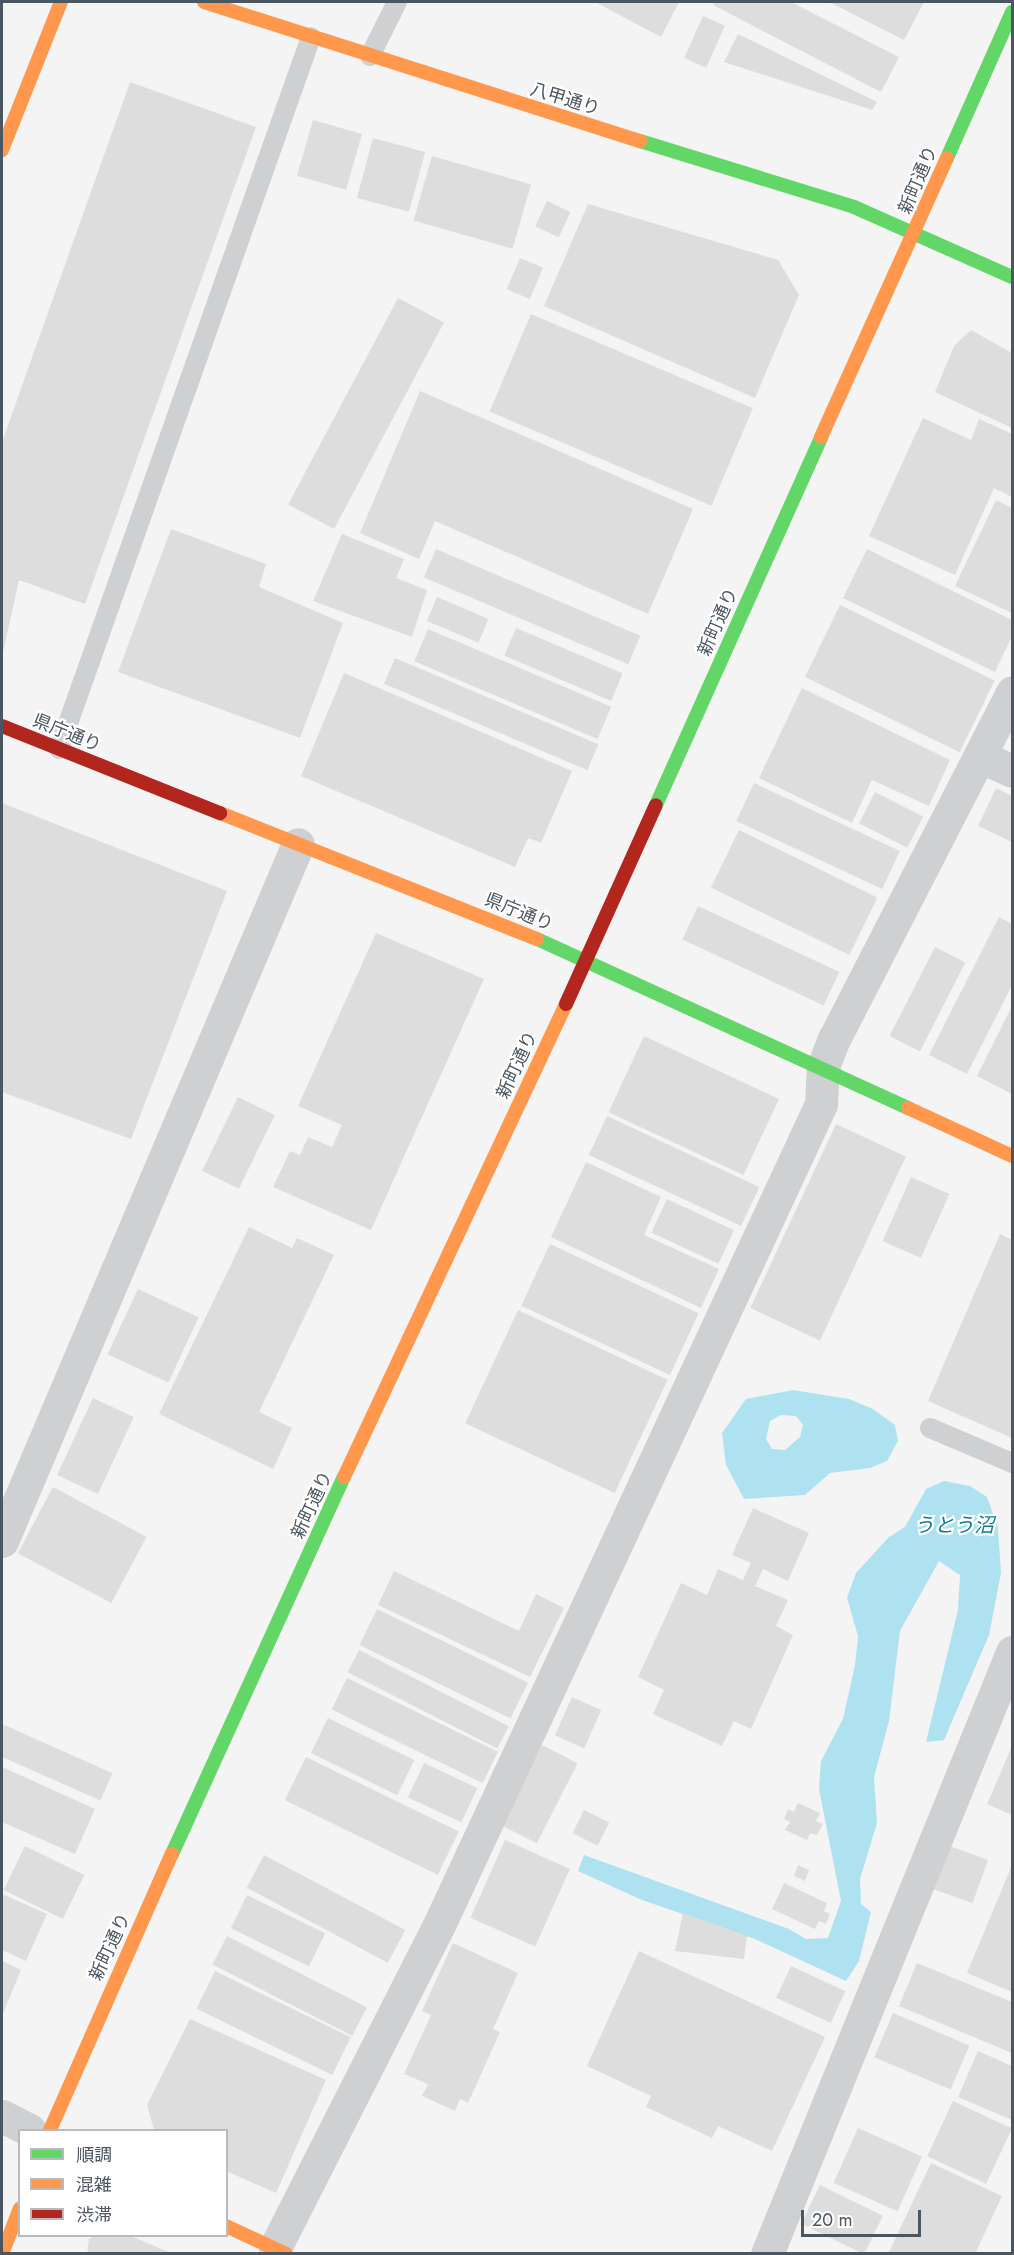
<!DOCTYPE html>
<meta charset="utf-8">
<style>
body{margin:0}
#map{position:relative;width:1014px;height:2255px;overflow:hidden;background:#f4f4f4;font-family:Jost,"Noto Sans JP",sans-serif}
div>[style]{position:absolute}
.water>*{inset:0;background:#aee2f0}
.building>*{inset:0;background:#ddddde;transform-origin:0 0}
.lane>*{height:20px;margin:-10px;padding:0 10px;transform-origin:10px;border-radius:10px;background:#ced0d2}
.street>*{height:33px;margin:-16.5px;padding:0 16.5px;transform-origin:16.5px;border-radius:16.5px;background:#ced0d2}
.fast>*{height:14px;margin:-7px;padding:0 7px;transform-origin:7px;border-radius:7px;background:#63d668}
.slow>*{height:14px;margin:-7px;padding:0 7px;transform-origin:7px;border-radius:7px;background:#ff974d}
.jam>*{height:14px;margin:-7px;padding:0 7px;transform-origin:7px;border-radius:7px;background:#b3261e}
span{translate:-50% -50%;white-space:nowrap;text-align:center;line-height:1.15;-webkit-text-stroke:4.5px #fff;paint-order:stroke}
.street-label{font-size:18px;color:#4a5661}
.water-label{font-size:20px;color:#0c7c9b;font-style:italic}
.frame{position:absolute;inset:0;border:3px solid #4a5661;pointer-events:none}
.legend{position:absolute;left:18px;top:2129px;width:210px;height:108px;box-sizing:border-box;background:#fff;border:2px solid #b7bbc0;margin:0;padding:8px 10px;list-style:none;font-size:18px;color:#4a5661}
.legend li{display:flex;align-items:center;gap:12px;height:30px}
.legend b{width:30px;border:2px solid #b7bbc0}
.scale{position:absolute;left:801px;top:2210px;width:120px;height:27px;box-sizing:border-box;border:3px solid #4a5661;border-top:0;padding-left:8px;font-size:18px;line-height:21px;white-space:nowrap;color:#4a5661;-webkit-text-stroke:4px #fff;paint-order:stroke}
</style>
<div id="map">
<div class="water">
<div style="clip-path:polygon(evenodd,793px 1390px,849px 1399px,873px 1409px,895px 1425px,898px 1441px,887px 1461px,870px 1468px,830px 1473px,805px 1495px,744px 1499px,726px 1465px,722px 1433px,746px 1399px,793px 1390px,781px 1415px,796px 1416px,803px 1425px,800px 1437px,785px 1450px,772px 1449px,766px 1439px,770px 1421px,781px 1415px)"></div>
<div style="clip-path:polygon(944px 1481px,970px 1486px,987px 1497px,998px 1528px,1001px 1573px,989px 1635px,944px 1740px,926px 1742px,958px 1610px,960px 1575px,939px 1561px,900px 1631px,889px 1721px,874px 1777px,877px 1823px,860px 1879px,861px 1904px,871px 1912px,859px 1961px,846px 1981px,755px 1939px,642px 1900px,578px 1871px,584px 1855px,789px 1929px,806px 1939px,828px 1938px,841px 1901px,819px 1789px,821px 1761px,843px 1719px,855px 1665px,858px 1636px,847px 1598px,856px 1573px,889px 1537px,905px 1527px,926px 1489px)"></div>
</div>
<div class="building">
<div style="clip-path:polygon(595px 2px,679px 2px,661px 37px)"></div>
<div style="clip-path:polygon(715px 2px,791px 2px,899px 57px,881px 92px,713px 5px)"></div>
<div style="clip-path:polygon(829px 2px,924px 2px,904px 40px)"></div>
<div style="left:703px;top:16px;width:24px;height:46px;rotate:24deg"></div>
<div style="clip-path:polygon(738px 34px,877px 102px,872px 110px,724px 62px)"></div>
<div style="clip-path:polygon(130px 82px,256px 127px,85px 604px,19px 580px,2px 657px,2px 442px)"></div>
<div style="left:313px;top:120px;width:51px;height:58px;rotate:16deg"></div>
<div style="left:373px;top:138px;width:54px;height:62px;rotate:15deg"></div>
<div style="left:432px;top:156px;width:103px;height:67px;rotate:16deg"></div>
<div style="left:547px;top:201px;width:26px;height:28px;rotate:25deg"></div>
<div style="clip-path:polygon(588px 204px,778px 260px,799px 295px,755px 398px,544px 306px)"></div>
<div style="left:520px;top:258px;width:25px;height:34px;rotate:23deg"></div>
<div style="left:398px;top:298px;width:52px;height:234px;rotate:28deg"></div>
<div style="left:531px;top:314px;width:241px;height:106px;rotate:23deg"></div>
<div style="clip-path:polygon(971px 330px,1012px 353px,1012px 428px,935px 392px,954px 346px)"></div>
<div style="clip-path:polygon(420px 391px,693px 509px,648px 614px,435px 521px,419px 559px,360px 533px)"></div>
<div style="clip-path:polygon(923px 418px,971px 440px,979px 419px,1012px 434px,1012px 497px,994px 488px,955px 575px,869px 536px)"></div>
<div style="clip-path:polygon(996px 500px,1012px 508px,1012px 613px,955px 586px)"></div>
<div style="clip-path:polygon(171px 529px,266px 564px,259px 587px,343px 623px,300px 738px,118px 672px)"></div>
<div style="clip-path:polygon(342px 534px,404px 559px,396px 578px,427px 590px,412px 637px,313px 601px)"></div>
<div style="left:436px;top:549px;width:222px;height:31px;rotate:23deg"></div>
<div style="clip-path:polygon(867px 549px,1012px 620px,1012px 636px,995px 672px,843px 598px)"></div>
<div style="left:437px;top:597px;width:56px;height:26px;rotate:23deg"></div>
<div style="left:840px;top:605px;width:172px;height:80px;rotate:26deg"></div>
<div style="left:516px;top:628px;width:116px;height:30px;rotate:23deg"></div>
<div style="left:428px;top:629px;width:199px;height:35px;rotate:23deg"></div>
<div style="left:395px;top:658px;width:221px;height:28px;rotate:23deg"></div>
<div style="clip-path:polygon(344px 673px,572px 771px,541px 843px,528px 838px,515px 867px,301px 776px)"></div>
<div style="clip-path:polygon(802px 688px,950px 760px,929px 806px,872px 780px,852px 823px,759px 778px)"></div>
<div style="left:754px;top:783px;width:161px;height:42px;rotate:25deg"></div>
<div style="clip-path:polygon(996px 788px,1012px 796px,1012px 842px,978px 826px)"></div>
<div style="left:875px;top:792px;width:54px;height:35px;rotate:27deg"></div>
<div style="clip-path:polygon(2px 803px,227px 891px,131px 1139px,2px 1092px)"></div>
<div style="left:739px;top:830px;width:154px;height:64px;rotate:26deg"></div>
<div style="left:698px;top:906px;width:156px;height:37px;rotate:25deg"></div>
<div style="clip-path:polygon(999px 917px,1012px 924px,1012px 985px,967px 1074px,929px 1055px)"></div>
<div style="clip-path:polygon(376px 933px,484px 979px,371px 1230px,273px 1187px,290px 1151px,300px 1155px,308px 1137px,332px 1147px,342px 1125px,298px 1106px)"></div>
<div style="left:935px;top:947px;width:34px;height:100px;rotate:27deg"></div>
<div style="clip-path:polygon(1012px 1006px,1012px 1094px,977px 1076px)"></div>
<div style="left:644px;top:1036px;width:149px;height:84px;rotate:25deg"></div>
<div style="left:238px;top:1097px;width:41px;height:82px;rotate:26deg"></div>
<div style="left:607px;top:1116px;width:168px;height:43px;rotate:25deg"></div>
<div style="left:836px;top:1124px;width:77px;height:203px;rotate:25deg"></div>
<div style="clip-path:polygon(586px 1162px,661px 1197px,644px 1235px,719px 1269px,701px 1308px,551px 1237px)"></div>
<div style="left:911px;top:1177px;width:42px;height:70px;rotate:24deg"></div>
<div style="left:667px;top:1199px;width:74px;height:37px;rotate:25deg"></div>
<div style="clip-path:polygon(249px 1227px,292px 1248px,297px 1238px,334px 1255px,259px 1412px,292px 1428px,273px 1469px,159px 1414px)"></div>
<div style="clip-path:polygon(1000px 1234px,1012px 1240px,1012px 1438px,928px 1401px)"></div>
<div style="left:550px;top:1244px;width:164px;height:68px;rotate:25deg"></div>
<div style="left:138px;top:1289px;width:67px;height:72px;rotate:25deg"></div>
<div style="left:518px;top:1310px;width:165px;height:125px;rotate:25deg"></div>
<div style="left:93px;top:1398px;width:45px;height:85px;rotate:25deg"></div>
<div style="left:53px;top:1487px;width:106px;height:75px;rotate:28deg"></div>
<div style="clip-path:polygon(753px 1508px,809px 1533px,788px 1581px,763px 1569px,755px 1586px,788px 1600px,776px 1626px,793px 1635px,751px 1729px,734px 1721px,722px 1746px,653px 1714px,664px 1690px,638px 1677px,681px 1583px,707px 1595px,718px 1569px,743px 1580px,751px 1563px,732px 1555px)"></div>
<div style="clip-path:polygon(394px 1571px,519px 1631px,536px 1594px,564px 1608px,530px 1677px,378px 1605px)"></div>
<div style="left:377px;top:1609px;width:168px;height:40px;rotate:26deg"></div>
<div style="left:359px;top:1650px;width:168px;height:25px;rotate:27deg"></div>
<div style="left:347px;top:1678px;width:168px;height:35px;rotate:26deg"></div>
<div style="left:572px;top:1697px;width:32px;height:42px;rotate:24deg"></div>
<div style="left:328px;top:1718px;width:96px;height:39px;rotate:26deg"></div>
<div style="left:2px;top:1724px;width:121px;height:30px;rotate:24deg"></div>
<div style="left:542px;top:1745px;width:40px;height:90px;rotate:27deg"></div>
<div style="clip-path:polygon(1012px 1746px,1012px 1815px,987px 1804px)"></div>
<div style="left:306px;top:1757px;width:170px;height:48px;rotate:26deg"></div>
<div style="left:424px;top:1763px;width:59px;height:38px;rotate:25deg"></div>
<div style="clip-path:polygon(2px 1767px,95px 1809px,75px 1854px,2px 1822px)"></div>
<div style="clip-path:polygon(798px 1803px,820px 1813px,816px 1821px,823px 1824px,817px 1835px,810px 1833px,807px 1840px,785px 1830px,790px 1822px,784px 1819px,788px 1809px,794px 1812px)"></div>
<div style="left:584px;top:1810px;width:28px;height:26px;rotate:26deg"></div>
<div style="left:505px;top:1840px;width:71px;height:85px;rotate:24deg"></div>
<div style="left:944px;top:1844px;width:47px;height:46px;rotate:20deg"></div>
<div style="left:25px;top:1846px;width:66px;height:49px;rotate:26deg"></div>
<div style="left:264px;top:1855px;width:160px;height:37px;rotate:28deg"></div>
<div style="clip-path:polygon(798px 1865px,809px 1870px,805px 1881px,794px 1876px)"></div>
<div style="clip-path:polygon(1012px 1865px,1012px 1992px,967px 1973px)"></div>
<div style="clip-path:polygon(784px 1883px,827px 1903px,824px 1911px,830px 1914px,826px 1924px,819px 1921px,815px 1929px,772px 1909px)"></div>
<div style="clip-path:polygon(2px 1894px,47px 1914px,26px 1961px,2px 1950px)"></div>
<div style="left:247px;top:1895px;width:87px;height:37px;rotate:26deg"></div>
<div style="clip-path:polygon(683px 1913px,747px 1936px,744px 1959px,675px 1951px)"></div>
<div style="left:227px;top:1936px;width:157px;height:32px;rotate:27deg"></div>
<div style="clip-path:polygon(453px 1943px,518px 1973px,493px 2029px,500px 2032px,468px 2103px,460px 2099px,455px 2111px,422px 2096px,428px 2084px,404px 2074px,431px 2015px,422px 2011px)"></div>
<div style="clip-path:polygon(639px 1951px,825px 2037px,772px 2151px,718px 2126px,712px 2138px,646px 2107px,651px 2096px,587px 2066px)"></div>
<div style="clip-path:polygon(2px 1961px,21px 1970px,2px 2016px)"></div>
<div style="clip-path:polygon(917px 1963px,1012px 2002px,1012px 2053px,899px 2006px)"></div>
<div style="left:791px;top:1966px;width:60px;height:35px;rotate:25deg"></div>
<div style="left:215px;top:1971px;width:151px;height:42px;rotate:26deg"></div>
<div style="left:893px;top:2013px;width:83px;height:48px;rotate:23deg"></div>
<div style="clip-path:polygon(190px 2019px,326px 2080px,276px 2193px,226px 2171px,226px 2130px,154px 2130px,147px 2105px)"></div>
<div style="clip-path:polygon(978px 2051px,1012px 2066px,1012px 2120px,958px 2097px)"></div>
<div style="left:953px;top:2101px;width:65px;height:61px;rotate:25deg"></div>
<div style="left:858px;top:2128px;width:70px;height:60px;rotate:24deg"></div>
<div style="clip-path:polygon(931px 2163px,1002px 2196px,975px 2254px,888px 2254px)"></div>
<div style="left:820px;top:2185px;width:70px;height:43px;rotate:26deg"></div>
<div style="clip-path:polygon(94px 2236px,131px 2236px,173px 2254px,87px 2254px,89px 2239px)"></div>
</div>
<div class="lane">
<div style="left:370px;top:56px;width:60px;rotate:-63.4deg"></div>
<div style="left:59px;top:749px;width:755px;rotate:-70.51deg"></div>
<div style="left:930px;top:1428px;width:89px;rotate:23.1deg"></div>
</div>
<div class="street">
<div style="left:980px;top:756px;width:35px;rotate:25deg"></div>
<div style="left:2px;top:1541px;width:757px;rotate:-66.99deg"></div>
<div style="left:2px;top:2116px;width:31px;rotate:27deg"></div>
<div style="left:275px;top:2248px;width:362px;rotate:-63.1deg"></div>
<div style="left:439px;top:1925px;width:906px;rotate:-65.05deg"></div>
<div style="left:821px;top:1104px;width:37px;rotate:-87deg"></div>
<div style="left:823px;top:1067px;width:30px;rotate:-69deg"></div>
<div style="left:834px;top:1039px;width:390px;rotate:-62.8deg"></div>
<div style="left:767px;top:2254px;width:650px;rotate:-67.85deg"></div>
</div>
<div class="fast">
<div style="left:640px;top:141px;width:224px;rotate:17.1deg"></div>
<div style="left:854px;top:207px;width:173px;rotate:23.9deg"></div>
<div style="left:947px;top:158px;width:160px;rotate:-66deg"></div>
<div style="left:656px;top:805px;width:403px;rotate:-65.8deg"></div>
<div style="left:537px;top:939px;width:408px;rotate:24.5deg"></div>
<div style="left:172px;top:1854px;width:414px;rotate:-65.5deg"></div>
</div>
<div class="slow">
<div style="left:204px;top:2px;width:458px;rotate:17.7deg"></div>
<div style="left:2px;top:150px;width:159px;rotate:-68.3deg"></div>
<div style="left:821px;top:437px;width:306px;rotate:-65.7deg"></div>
<div style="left:220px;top:813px;width:341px;rotate:21.7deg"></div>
<div style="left:908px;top:1108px;width:115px;rotate:24.8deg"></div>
<div style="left:344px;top:1477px;width:523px;rotate:-64.86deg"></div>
<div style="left:50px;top:2130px;width:302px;rotate:-66.2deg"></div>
<div style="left:226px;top:2226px;width:66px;rotate:25deg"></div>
<div style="left:2px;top:2254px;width:49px;rotate:-68.6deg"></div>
</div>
<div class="jam">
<div style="left:2px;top:726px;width:235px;rotate:21.8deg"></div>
<div style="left:566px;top:1004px;width:218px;rotate:-65.7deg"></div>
</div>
<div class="street-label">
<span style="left:565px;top:99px;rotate:17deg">八甲通り</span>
<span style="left:918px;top:180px;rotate:-67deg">新町通り</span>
<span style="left:718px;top:622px;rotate:-66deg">新町通り</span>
<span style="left:67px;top:733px;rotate:22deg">県庁通り</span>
<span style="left:519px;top:912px;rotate:22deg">県庁通り</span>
<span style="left:517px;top:1065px;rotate:-65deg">新町通り</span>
<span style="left:312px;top:1505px;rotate:-65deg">新町通り</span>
<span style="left:110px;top:1947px;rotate:-65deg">新町通り</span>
</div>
<div class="water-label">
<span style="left:954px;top:1525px">うとう沼</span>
</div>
<div class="frame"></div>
<ul class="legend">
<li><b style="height:8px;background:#63d668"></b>順調</li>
<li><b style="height:8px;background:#ff974d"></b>混雑</li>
<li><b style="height:8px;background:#b3261e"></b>渋滞</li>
</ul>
<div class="scale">20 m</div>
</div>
